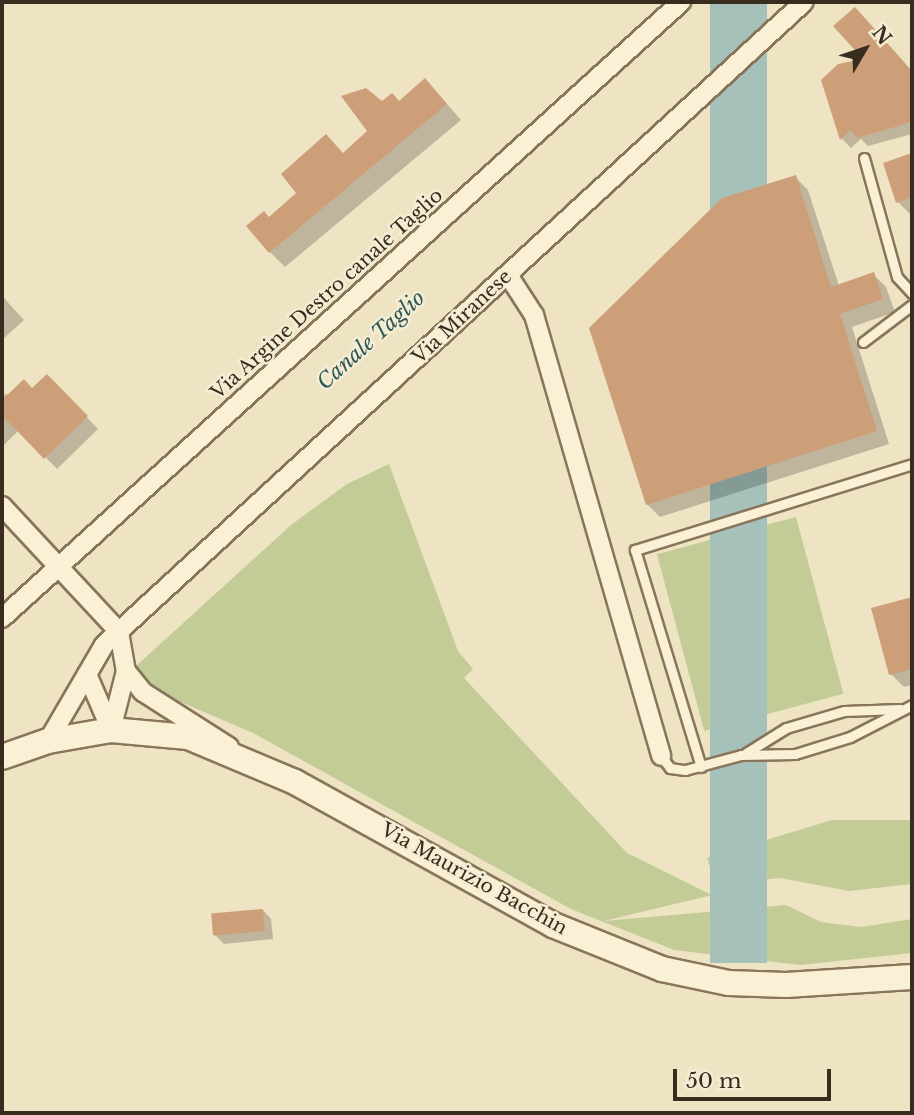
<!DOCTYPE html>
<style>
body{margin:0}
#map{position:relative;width:914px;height:1115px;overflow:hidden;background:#eee3c3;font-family:"Libre Baskerville",serif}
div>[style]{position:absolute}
.green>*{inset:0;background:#c3cc97;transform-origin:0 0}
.water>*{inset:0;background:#a5c1ba;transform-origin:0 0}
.shadow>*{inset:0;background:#0003}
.building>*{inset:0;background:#cc9f79;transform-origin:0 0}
.roads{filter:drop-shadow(2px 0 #88755a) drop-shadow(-2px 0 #88755a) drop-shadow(0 2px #88755a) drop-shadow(0 -2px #88755a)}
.lane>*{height:9px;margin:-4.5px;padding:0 4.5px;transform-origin:4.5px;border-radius:4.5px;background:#f9f0d6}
.street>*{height:18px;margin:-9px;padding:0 9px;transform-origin:9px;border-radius:9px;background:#f9f0d6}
.secondary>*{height:24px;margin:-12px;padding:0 12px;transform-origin:12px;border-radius:12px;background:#f9f0d6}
span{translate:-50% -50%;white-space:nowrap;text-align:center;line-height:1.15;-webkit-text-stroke:5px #f5edd3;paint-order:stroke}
.street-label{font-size:19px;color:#382c1e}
.water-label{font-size:21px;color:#2d5857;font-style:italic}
.frame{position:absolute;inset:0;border:4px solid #382c1e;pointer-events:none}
.north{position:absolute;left:830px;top:14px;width:70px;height:70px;-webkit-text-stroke:5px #f5edd3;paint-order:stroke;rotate:51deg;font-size:19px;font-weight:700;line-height:28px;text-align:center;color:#382c1e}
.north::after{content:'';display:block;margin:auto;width:24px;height:32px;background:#382c1e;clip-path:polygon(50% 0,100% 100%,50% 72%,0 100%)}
.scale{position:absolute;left:673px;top:1069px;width:158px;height:32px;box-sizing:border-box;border:4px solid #382c1e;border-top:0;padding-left:9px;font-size:21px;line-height:24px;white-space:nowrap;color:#382c1e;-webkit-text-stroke:5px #f5edd3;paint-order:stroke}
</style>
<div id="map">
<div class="green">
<div style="clip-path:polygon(389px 464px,458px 651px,473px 669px,464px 678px,627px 853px,712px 895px,604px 921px,786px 905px,821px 922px,861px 927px,912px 919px,912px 953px,800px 965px,674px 950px,571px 909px,253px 733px,169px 697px,144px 681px,136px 666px,291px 525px,347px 484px)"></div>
<div style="left:796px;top:517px;width:183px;height:144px;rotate:75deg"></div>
<div style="clip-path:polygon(832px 820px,912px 820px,912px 884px,849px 891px,780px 878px,716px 885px,707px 858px)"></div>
</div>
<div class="water">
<div style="left:710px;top:2px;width:57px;height:961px"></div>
</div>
<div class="shadow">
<div style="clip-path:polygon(864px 19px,912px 72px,912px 118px,907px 112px,912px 134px,868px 146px,861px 139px,851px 148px,842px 139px,823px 81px,866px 60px)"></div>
<div style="clip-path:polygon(440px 96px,461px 120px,285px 267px,270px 252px,269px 219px,370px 132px,382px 103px)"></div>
<div style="clip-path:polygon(912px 155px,912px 214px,911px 215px,898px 202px,886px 164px)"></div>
<div style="clip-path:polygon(795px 177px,808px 190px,839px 286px,873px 274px,886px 287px,895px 312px,852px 327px,889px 444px,660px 517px,647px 504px)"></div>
<div style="clip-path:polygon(2px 296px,24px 320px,2px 340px)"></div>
<div style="clip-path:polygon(47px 376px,98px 429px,57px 469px,19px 430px,2px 447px,2px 395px,32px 390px)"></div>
<div style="clip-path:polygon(912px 598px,912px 685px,904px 687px,891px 674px,873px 609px)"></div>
<div style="clip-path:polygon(263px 910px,271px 919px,273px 939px,224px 944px,215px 935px)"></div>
</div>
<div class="building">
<div style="clip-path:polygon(855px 7px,912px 71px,912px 122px,857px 138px,850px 130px,840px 140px,821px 80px,838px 64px,863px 59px,833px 26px)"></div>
<div style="clip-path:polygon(425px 78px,447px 104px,269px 253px,246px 226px,264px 211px,269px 217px,296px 193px,281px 174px,326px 134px,343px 153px,367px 131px,341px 96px,366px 88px,382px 101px,392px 93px,399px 101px)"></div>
<div style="clip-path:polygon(912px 153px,912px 197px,896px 203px,883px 163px)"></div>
<div style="clip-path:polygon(796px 175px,831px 287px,874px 272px,883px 299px,840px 314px,877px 431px,646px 505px,589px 328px,722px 198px)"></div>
<div style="clip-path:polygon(47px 374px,88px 416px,44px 459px,2px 415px,2px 400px,24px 379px,32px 388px)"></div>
<div style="clip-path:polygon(912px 597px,912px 669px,889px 675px,871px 608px)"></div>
<div style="left:263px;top:909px;width:22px;height:52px;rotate:85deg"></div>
</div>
<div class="roads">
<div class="lane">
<div style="left:864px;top:158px;width:123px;rotate:74.5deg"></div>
<div style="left:897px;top:277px;width:22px;rotate:47deg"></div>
<div style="left:863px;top:342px;width:61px;rotate:-37.1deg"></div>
<div style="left:746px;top:753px;width:47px;rotate:-32deg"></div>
<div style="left:786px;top:728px;width:60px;rotate:-16.3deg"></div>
<div style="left:844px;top:711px;width:56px;rotate:-2deg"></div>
<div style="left:661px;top:756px;width:15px;rotate:53deg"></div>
<div style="left:670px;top:768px;width:15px;rotate:8deg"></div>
<div style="left:685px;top:770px;width:58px;rotate:-15deg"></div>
<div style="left:741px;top:755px;width:54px;rotate:-1.1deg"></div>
<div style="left:795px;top:754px;width:58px;rotate:-17.2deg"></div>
<div style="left:850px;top:737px;width:70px;rotate:-27.3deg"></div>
<div style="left:701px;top:767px;width:227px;rotate:-106.9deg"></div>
<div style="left:635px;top:550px;width:290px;rotate:-17.2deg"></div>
</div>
<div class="street">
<div style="left:508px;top:275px;width:48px;rotate:57deg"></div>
<div style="left:534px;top:315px;width:459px;rotate:73.9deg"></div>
<div style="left:2px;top:506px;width:172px;rotate:47.1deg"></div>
<div style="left:119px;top:632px;width:40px;rotate:80deg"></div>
<div style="left:126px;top:671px;width:61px;rotate:104.3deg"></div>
<div style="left:2px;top:618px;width:917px;rotate:-42.21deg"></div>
<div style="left:126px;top:671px;width:27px;rotate:51deg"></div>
<div style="left:143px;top:692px;width:102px;rotate:32.6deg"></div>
<div style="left:87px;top:674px;width:61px;rotate:66.8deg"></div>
<div style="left:48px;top:741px;width:111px;rotate:-59.7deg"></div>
<div style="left:104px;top:645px;width:950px;rotate:-42.57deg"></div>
</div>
<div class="secondary">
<div style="left:2px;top:757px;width:49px;rotate:-19.2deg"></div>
<div style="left:48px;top:741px;width:64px;rotate:-9.9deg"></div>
<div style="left:111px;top:730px;width:77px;rotate:5.2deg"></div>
<div style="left:188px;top:737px;width:116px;rotate:22.8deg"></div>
<div style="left:295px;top:782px;width:295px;rotate:29deg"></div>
<div style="left:553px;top:925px;width:118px;rotate:22deg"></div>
<div style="left:662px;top:969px;width:68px;rotate:11.8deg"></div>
<div style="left:729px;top:983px;width:57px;rotate:2deg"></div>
<div style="left:786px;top:985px;width:126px;rotate:-3.6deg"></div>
</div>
</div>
<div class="street-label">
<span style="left:327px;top:294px;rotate:-42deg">Via Argine Destro canale Taglio</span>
<span style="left:462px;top:317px;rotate:-43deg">Via Miranese</span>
<span style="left:474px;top:879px;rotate:29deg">Via Maurizio Bacchin</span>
</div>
<div class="water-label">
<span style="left:371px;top:340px;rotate:-42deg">Canale Taglio</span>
</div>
<div class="frame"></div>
<div class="north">N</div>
<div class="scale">50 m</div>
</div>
